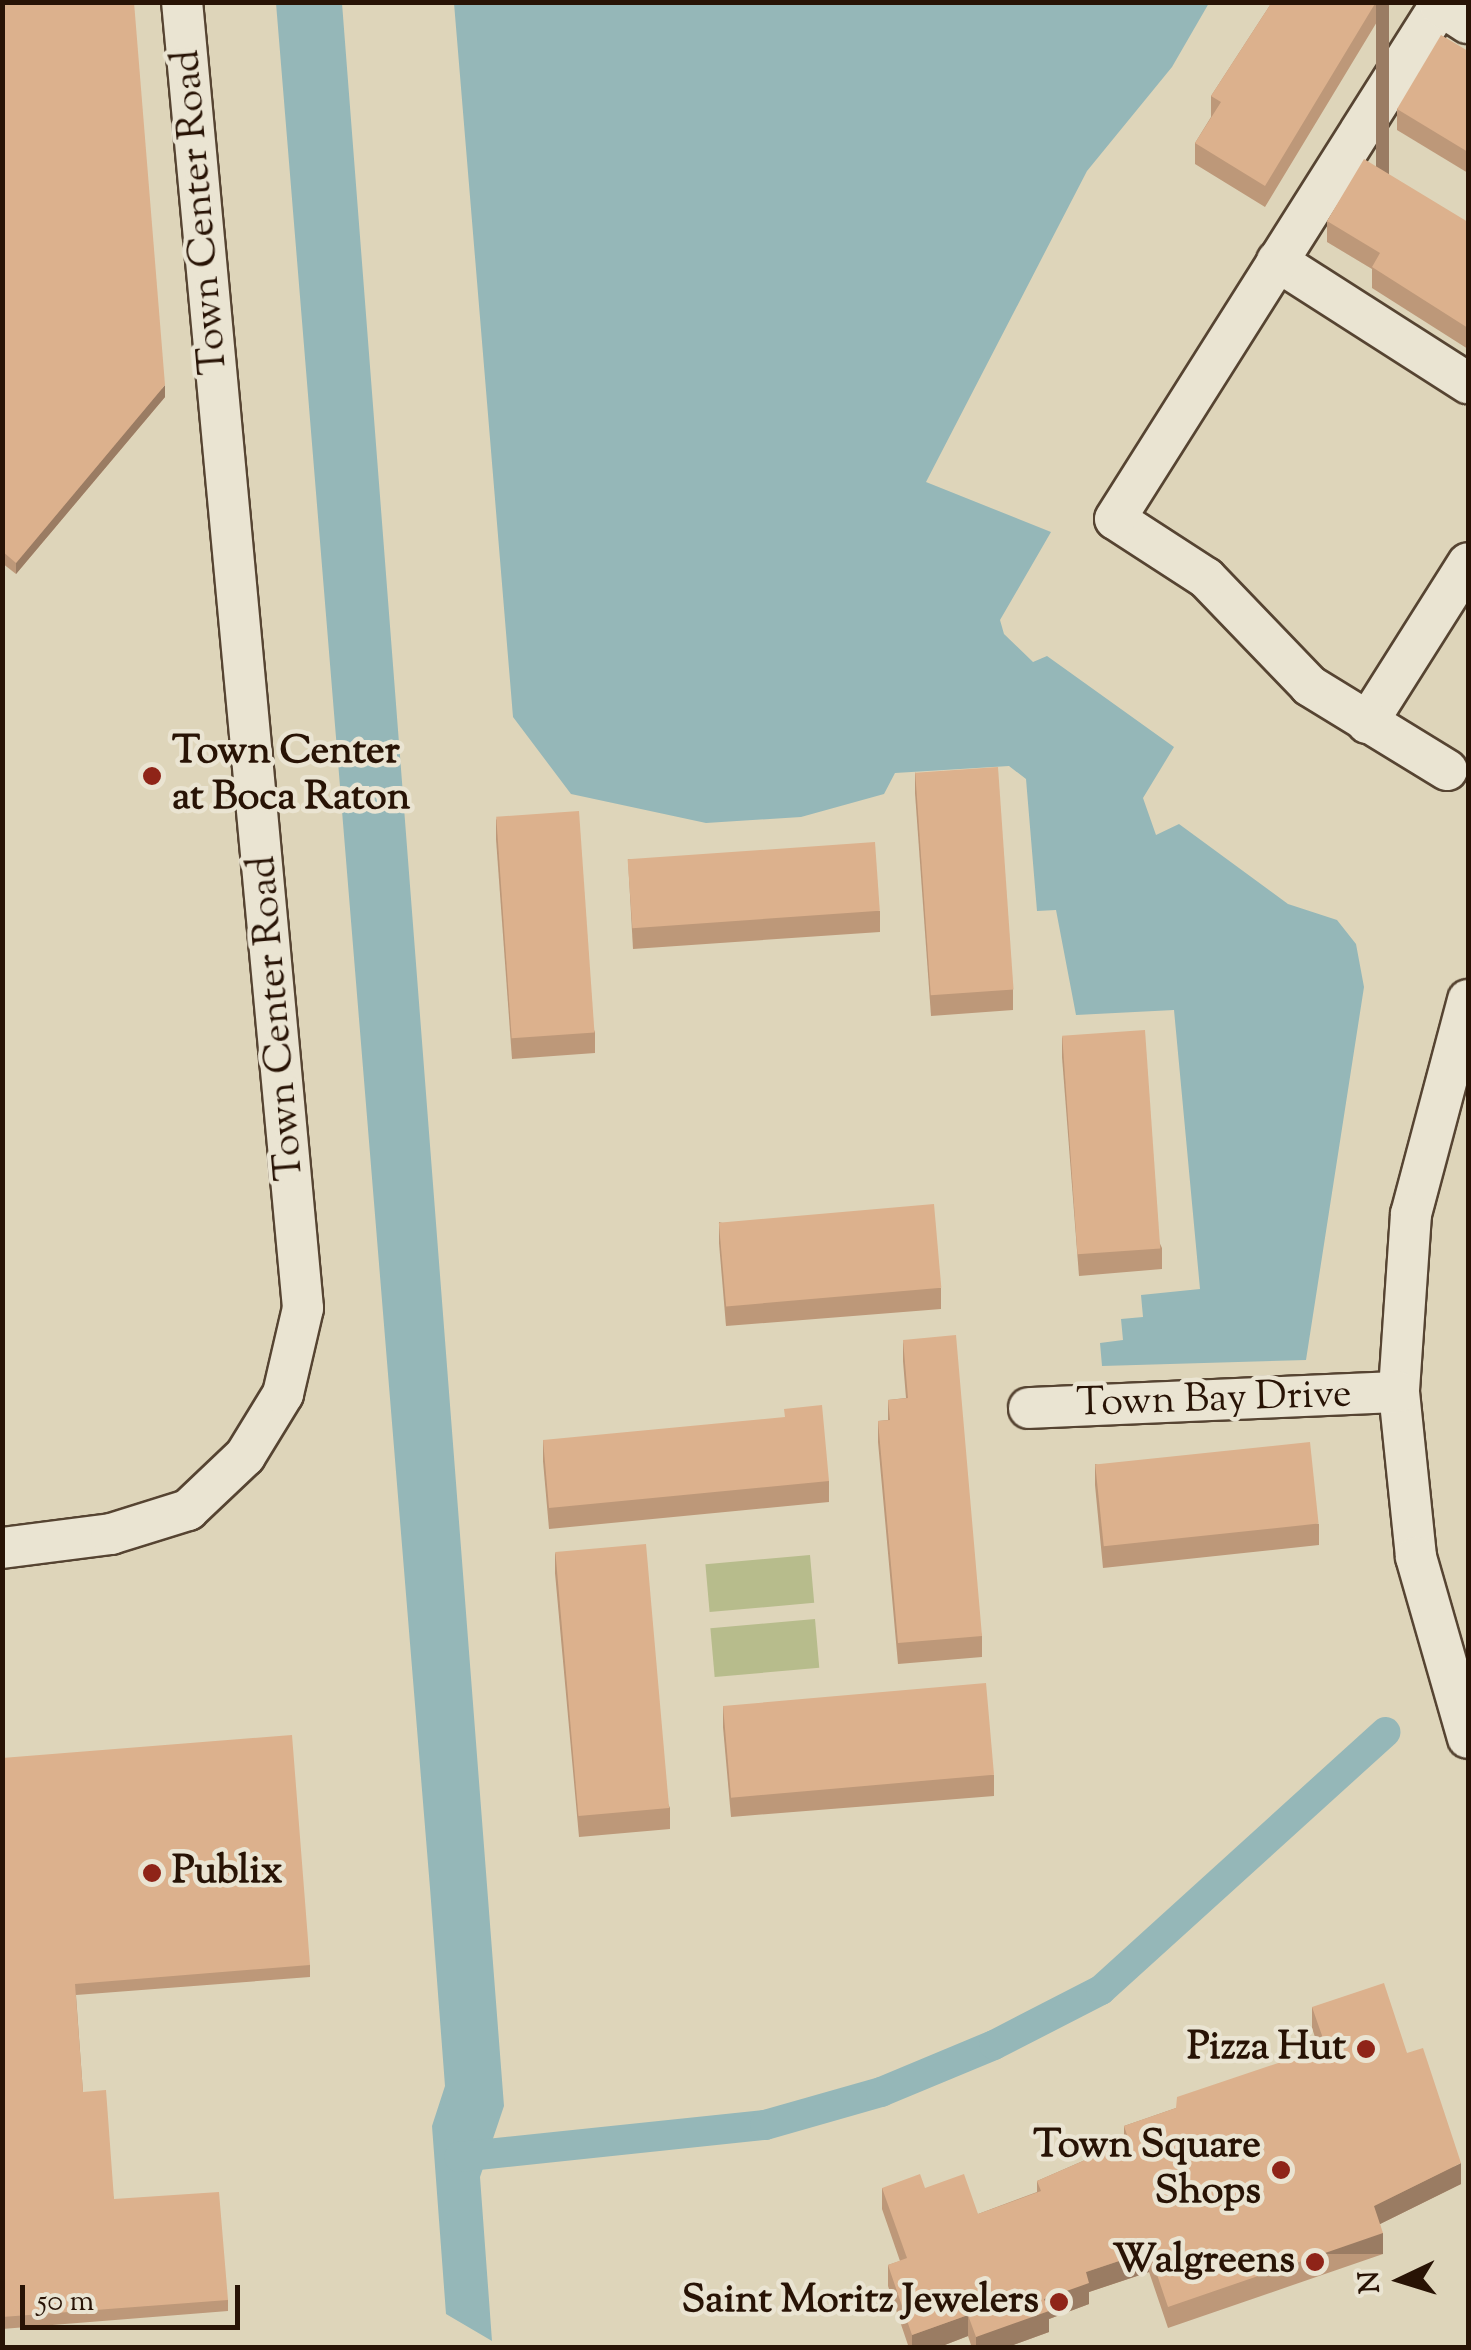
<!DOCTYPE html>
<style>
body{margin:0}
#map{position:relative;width:1471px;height:2350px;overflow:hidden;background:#ded5ba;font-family:"Sorts Mill Goudy",serif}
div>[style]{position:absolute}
.green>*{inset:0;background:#b7bc8c;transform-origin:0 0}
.water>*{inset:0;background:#95b7b8}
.canal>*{height:30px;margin:-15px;padding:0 15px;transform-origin:15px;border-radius:15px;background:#95b7b8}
.roads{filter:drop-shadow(2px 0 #564432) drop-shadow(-2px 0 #564432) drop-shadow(0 2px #564432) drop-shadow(0 -2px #564432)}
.minor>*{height:40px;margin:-20px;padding:0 20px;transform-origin:20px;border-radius:20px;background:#eae4d2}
.wall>*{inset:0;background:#bd9879}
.shaded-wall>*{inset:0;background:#9a7c63;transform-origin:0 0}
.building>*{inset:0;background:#dcb18d;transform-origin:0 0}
.dots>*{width:28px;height:28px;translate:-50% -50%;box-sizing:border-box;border:5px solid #eae4d2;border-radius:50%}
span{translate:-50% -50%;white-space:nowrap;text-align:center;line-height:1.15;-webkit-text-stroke:9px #eae4d2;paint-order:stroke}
.street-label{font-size:40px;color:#281305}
.poi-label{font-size:40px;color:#281305;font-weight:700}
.left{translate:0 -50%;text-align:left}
.right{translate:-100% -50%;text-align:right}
.frame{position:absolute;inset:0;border:5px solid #281305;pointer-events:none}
.north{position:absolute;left:1351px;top:2230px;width:100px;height:100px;-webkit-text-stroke:8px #eae4d2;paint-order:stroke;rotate:266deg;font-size:28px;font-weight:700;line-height:40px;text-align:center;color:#281305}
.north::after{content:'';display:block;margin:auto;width:35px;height:45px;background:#281305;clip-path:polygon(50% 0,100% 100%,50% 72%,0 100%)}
.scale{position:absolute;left:20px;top:2285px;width:220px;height:45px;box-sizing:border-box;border:5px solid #281305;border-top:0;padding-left:12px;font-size:30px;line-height:35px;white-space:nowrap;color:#281305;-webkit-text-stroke:8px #eae4d2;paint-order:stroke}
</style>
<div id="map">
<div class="green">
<div style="left:810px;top:1555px;width:48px;height:105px;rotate:85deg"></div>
<div style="left:815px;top:1619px;width:49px;height:105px;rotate:85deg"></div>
</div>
<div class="water">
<div style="clip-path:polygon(276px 3px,342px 3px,504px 2106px,480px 2177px,492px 2341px,446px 2314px,432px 2126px,445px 2086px,430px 1888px)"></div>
<div style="clip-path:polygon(454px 3px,1209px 3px,1172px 67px,1087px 171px,926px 482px,1051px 532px,1000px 620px,1004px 634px,1033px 662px,1047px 656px,1174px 747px,1143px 798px,1156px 835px,1179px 824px,1288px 904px,1337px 920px,1356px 944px,1364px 987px,1306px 1360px,1102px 1366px,1100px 1343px,1123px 1340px,1121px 1319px,1143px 1317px,1141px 1295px,1200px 1289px,1174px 1010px,1076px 1015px,1056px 910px,1037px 911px,1026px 779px,1009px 766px,895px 773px,884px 794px,801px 817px,706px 823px,571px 794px,513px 717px)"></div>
</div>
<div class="canal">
<div style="left:459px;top:2157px;width:308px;rotate:-6deg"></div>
<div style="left:765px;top:2125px;width:121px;rotate:-15.9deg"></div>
<div style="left:881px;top:2092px;width:122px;rotate:-22.6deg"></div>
<div style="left:994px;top:2045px;width:120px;rotate:-27.2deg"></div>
<div style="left:1101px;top:1990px;width:384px;rotate:-42.2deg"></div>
</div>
<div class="roads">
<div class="minor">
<div style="left:1277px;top:261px;width:227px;rotate:32.6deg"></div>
<div style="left:1367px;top:723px;width:189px;rotate:-57.7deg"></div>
<div style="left:1447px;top:770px;width:161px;rotate:-148.5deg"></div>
<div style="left:1310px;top:686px;width:150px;rotate:-133.9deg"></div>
<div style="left:1206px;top:578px;width:108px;rotate:-147deg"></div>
<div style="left:1115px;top:519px;width:608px;rotate:-57.7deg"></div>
<div style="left:1440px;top:5px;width:33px;rotate:33deg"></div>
<div style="left:1468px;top:1000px;width:221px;rotate:104.9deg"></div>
<div style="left:1411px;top:1214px;width:178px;rotate:93.9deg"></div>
<div style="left:1399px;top:1392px;width:166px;rotate:84.1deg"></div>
<div style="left:1416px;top:1557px;width:188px;rotate:74deg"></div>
<div style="left:1029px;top:1408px;width:370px;rotate:-2.5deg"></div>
<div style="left:2px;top:1548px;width:110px;rotate:-7.3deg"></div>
<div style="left:111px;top:1534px;width:81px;rotate:-17.3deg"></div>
<div style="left:188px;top:1510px;width:79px;rotate:-43.5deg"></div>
<div style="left:245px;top:1456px;width:73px;rotate:-58.5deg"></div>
<div style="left:283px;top:1394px;width:88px;rotate:-76.9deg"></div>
<div style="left:303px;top:1308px;width:1312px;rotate:-95.29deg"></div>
</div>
</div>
<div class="wall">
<div style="clip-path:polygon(2px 2px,165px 397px,16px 574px,2px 563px)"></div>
<div style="clip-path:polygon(1272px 2px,1389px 2px,1265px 207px,1195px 164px,1195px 143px,1211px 117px,1211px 96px)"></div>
<div style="clip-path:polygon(1468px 51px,1468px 173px,1397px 130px,1397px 109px)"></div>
<div style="clip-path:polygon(1327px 221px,1468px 222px,1468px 349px,1372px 288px,1372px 269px,1327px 242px)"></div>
<div style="clip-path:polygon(915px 772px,1013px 989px,1013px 1010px,931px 1016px,915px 793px)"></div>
<div style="clip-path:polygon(496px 818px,595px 1032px,595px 1053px,512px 1059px,496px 839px)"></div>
<div style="clip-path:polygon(628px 859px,880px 911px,880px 932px,633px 949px)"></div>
<div style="clip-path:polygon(1062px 1036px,1162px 1248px,1162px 1269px,1079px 1276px,1062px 1057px)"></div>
<div style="clip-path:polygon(719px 1222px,941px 1288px,941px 1309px,726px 1326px,719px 1243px)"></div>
<div style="clip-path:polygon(903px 1340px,982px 1636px,982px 1657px,898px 1664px,878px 1442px,878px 1421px,888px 1420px,888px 1400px,906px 1398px,903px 1361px)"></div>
<div style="clip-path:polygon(543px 1440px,829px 1481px,829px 1502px,549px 1529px,543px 1461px)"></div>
<div style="clip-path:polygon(1095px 1464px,1319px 1524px,1319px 1545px,1103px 1568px,1095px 1485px)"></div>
<div style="clip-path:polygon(555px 1552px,670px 1808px,670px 1829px,579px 1837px,555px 1573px)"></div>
<div style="clip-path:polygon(723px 1706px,994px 1775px,994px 1796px,731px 1817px,723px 1727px)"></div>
<div style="clip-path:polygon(2px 1758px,310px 1965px,310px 1977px,76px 1995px,83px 2092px,114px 2199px,228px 2300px,228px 2311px,2px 2329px)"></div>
<div style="clip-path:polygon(1312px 2007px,1407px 2053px,1461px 2184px,1380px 2224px,1383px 2254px,1168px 2328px,1149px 2272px,1089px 2292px,1089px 2304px,1049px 2319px,1049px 2332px,1005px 2348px,972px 2348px,968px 2336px,937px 2348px,909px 2348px,888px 2286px,888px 2265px,900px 2261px,882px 2209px,882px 2188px,925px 2188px,978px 2214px,1037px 2192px,1037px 2181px,1124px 2143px,1124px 2126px,1176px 2108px,1319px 2049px,1312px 2028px)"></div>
</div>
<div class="shaded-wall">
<div style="left:1376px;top:2px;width:13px;height:215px"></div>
<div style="clip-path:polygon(165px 385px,165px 397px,16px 574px,16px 563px)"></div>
<div style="clip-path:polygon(1461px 2163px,1461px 2184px,1374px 2227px,1374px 2206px)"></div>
<div style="left:1383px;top:2233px;width:21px;height:227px;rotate:90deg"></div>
<div style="clip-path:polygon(1149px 2251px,1149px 2272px,1089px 2292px,1089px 2304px,1049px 2319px,1049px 2332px,1005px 2348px,976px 2348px,976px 2337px,1044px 2299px,1086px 2272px)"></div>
<div style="clip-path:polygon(968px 2315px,968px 2336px,937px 2348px,912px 2348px,912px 2335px)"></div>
</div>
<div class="building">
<div style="clip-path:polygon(2px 2px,134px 2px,165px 385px,16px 563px,2px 551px)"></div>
<div style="clip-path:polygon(1272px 2px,1376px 2px,1265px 186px,1195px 143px,1221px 102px,1211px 96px)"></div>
<div style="clip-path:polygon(1441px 35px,1468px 51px,1468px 152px,1397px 109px)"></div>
<div style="clip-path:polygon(1364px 159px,1468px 222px,1468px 328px,1372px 267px,1380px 253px,1327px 221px)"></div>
<div style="left:998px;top:767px;width:223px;height:83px;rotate:86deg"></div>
<div style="left:579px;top:811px;width:222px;height:83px;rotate:86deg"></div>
<div style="left:875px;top:842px;width:69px;height:248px;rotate:86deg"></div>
<div style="left:1145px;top:1030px;width:219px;height:83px;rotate:86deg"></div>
<div style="left:934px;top:1204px;width:84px;height:216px;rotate:85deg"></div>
<div style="clip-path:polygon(956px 1335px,982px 1636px,898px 1643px,878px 1421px,890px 1420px,888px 1400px,908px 1398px,903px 1340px)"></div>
<div style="clip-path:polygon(822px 1405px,829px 1481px,549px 1508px,543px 1440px,785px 1417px,784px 1409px)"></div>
<div style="left:1310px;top:1442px;width:82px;height:216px;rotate:84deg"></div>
<div style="left:646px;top:1544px;width:265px;height:91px;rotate:85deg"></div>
<div style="left:986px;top:1683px;width:92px;height:264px;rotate:85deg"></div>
<div style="clip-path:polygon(292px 1735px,310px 1965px,75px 1984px,83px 2092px,106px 2090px,114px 2199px,219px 2192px,228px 2300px,2px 2317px,2px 1758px)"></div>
<div style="clip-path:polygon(1384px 1983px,1407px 2053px,1423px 2048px,1461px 2163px,1374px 2206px,1383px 2233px,1168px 2307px,1149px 2251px,1086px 2272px,1089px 2283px,1044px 2299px,1049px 2311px,976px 2337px,968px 2315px,912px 2335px,888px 2265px,907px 2258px,882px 2188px,920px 2174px,925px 2188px,964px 2174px,978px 2214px,1041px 2191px,1037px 2181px,1129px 2141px,1124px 2126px,1176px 2108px,1177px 2097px,1326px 2047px,1312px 2007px)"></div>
</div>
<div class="dots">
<div style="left:152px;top:776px;background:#8f2418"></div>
<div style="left:152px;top:1873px;background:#8f2418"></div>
<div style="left:1366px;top:2049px;background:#8f2418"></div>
<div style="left:1281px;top:2170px;background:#8f2418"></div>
<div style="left:1315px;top:2262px;background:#8f2418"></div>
<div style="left:1059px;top:2302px;background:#8f2418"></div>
</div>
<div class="street-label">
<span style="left:202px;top:212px;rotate:-95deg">Town Center Road</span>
<span style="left:278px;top:1018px;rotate:-95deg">Town Center Road</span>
<span style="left:1214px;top:1401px;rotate:-2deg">Town Bay Drive</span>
</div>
<div class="poi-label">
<span class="left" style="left:172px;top:776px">Town Center<br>at Boca Raton</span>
<span class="left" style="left:172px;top:1873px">Publix</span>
<span class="right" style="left:1346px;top:2049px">Pizza Hut</span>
<span class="right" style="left:1261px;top:2170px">Town Square<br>Shops</span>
<span class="right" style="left:1295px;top:2262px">Walgreens</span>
<span class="right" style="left:1039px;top:2302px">Saint Moritz Jewelers</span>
</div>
<div class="frame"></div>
<div class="north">N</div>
<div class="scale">50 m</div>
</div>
